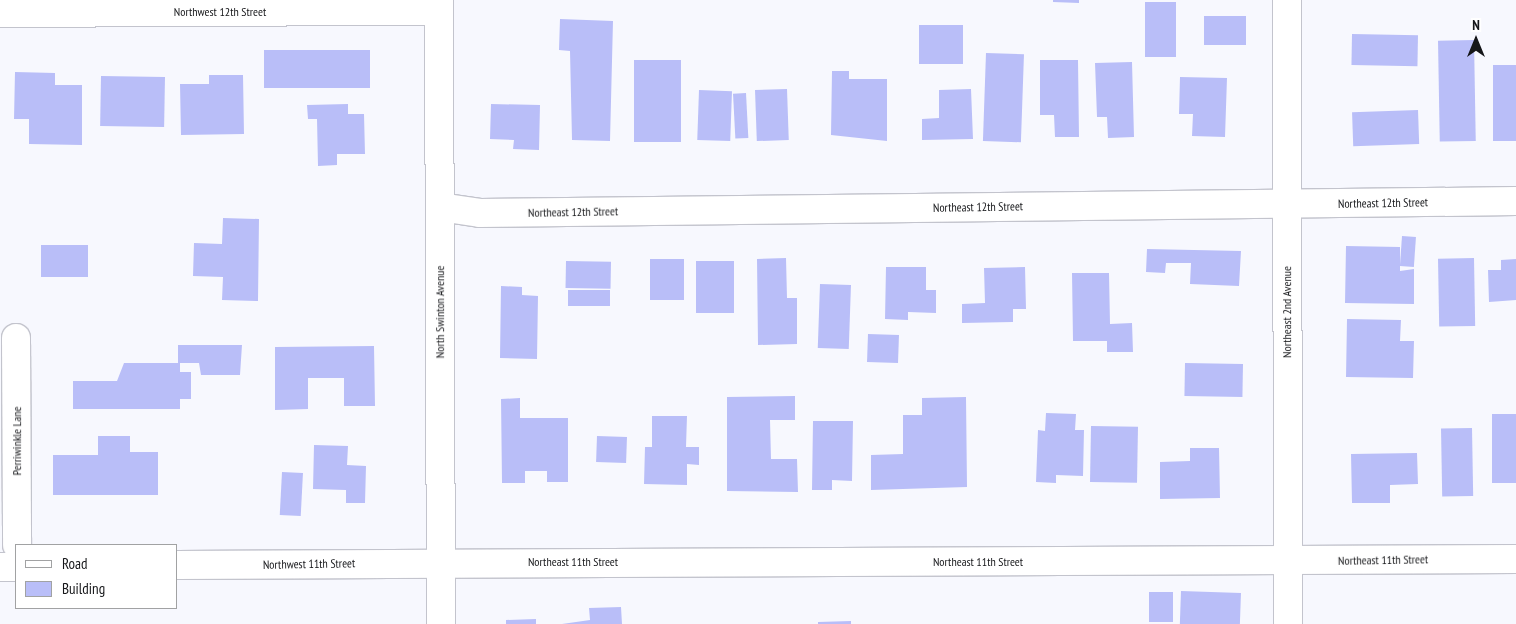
<!DOCTYPE html>
<style>
body{margin:0}
#map{position:relative;width:1516px;height:624px;overflow:hidden;background:#f7f8fe;font-family:"PT Sans Narrow",sans-serif}
div>[style]{position:absolute}
.building>*{inset:0;background:#b9bef8;transform-origin:0 0}
.roads{filter:drop-shadow(1px 0 #c3c4cd) drop-shadow(-1px 0 #c3c4cd) drop-shadow(0 1px #c3c4cd) drop-shadow(0 -1px #c3c4cd)}
.minor>*{height:28px;margin:-14px;padding:0 14px;transform-origin:14px;border-radius:14px;background:#fff}
span{translate:-50% -50%;white-space:nowrap;text-align:center;line-height:1.15;-webkit-text-stroke:4.5px #fff;paint-order:stroke}
.street-label{font-size:12px;color:#151619}
.legend{position:absolute;left:15px;top:544px;width:162px;height:65px;box-sizing:border-box;background:#fff;border:1px solid #a1a2a3;margin:0;padding:6px 9px;list-style:none;font-size:15px;color:#151619}
.legend li{display:flex;align-items:center;gap:10px;height:25px}
.legend b{width:25px;border:1px solid #a1a2a3}
.north{position:absolute;left:1451px;top:15px;width:50px;height:50px;-webkit-text-stroke:4px #fff;paint-order:stroke;rotate:0deg;font-size:14px;font-weight:700;line-height:20px;text-align:center;color:#151619}
.north::after{content:'';display:block;margin:auto;width:18px;height:22px;background:#151619;clip-path:polygon(50% 0,100% 100%,50% 72%,0 100%)}
</style>
<div id="map">
<div class="building">
<div style="clip-path:polygon(1053px 0,1079px 0,1079px 3px,1053px 2px)"></div>
<div style="left:1145px;top:2px;width:31px;height:55px"></div>
<div style="left:1204px;top:16px;width:42px;height:29px"></div>
<div style="clip-path:polygon(560px 19px,613px 21px,610px 141px,572px 140px,570px 51px,559px 50px)"></div>
<div style="left:919px;top:25px;width:44px;height:39px"></div>
<div style="left:1352px;top:34px;width:66px;height:31px;rotate:1deg"></div>
<div style="left:1474px;top:40px;width:101px;height:36px;rotate:89deg"></div>
<div style="left:370px;top:50px;width:38px;height:106px;rotate:90deg"></div>
<div style="left:986px;top:53px;width:38px;height:88px;rotate:2deg"></div>
<div style="left:634px;top:60px;width:47px;height:82px"></div>
<div style="clip-path:polygon(1040px 60px,1078px 60px,1079px 137px,1055px 137px,1054px 115px,1040px 115px)"></div>
<div style="clip-path:polygon(1132px 62px,1134px 137px,1108px 138px,1107px 117px,1097px 117px,1095px 63px)"></div>
<div style="left:1516px;top:65px;width:76px;height:23px;rotate:90deg"></div>
<div style="clip-path:polygon(832px 71px,849px 71px,849px 79px,887px 79px,887px 141px,831px 135px)"></div>
<div style="clip-path:polygon(15px 72px,55px 73px,55px 85px,82px 85px,82px 145px,29px 144px,29px 119px,14px 119px)"></div>
<div style="clip-path:polygon(209px 75px,243px 75px,244px 134px,181px 135px,180px 84px,209px 84px)"></div>
<div style="left:101px;top:76px;width:64px;height:50px;rotate:1deg"></div>
<div style="clip-path:polygon(1180px 77px,1227px 78px,1225px 137px,1192px 136px,1193px 114px,1179px 114px)"></div>
<div style="left:787px;top:89px;width:51px;height:32px;rotate:88deg"></div>
<div style="clip-path:polygon(971px 89px,973px 139px,922px 140px,922px 119px,939px 118px,939px 90px)"></div>
<div style="left:699px;top:90px;width:33px;height:50px;rotate:2deg"></div>
<div style="left:746px;top:93px;width:45px;height:13px;rotate:87deg"></div>
<div style="clip-path:polygon(348px 104px,348px 114px,364px 114px,365px 154px,337px 154px,337px 165px,318px 166px,317px 119px,308px 119px,307px 105px)"></div>
<div style="clip-path:polygon(491px 104px,540px 105px,539px 150px,513px 149px,514px 140px,490px 139px)"></div>
<div style="left:1418px;top:110px;width:34px;height:66px;rotate:88deg"></div>
<div style="clip-path:polygon(223px 218px,259px 219px,258px 301px,222px 300px,223px 277px,193px 276px,194px 243px,222px 244px)"></div>
<div style="left:1402px;top:236px;width:14px;height:30px;rotate:4deg"></div>
<div style="left:88px;top:245px;width:32px;height:47px;rotate:90deg"></div>
<div style="clip-path:polygon(1346px 246px,1400px 247px,1400px 271px,1414px 269px,1414px 304px,1345px 303px)"></div>
<div style="clip-path:polygon(1147px 249px,1241px 251px,1239px 286px,1190px 284px,1191px 263px,1166px 263px,1165px 273px,1146px 272px)"></div>
<div style="clip-path:polygon(786px 258px,787px 298px,797px 298px,797px 344px,758px 345px,757px 259px)"></div>
<div style="left:1474px;top:258px;width:68px;height:36px;rotate:89deg"></div>
<div style="left:650px;top:259px;width:34px;height:41px"></div>
<div style="clip-path:polygon(1516px 259px,1516px 300px,1489px 302px,1488px 270px,1501px 270px,1501px 260px)"></div>
<div style="left:566px;top:261px;width:45px;height:27px;rotate:1deg"></div>
<div style="left:696px;top:261px;width:38px;height:52px"></div>
<div style="clip-path:polygon(886px 267px,926px 267px,926px 290px,936px 290px,936px 313px,908px 312px,908px 320px,885px 319px)"></div>
<div style="clip-path:polygon(1025px 267px,1026px 309px,1013px 309px,1013px 322px,962px 323px,962px 304px,985px 303px,984px 268px)"></div>
<div style="clip-path:polygon(1072px 273px,1109px 273px,1110px 324px,1132px 323px,1133px 352px,1107px 352px,1107px 341px,1073px 341px)"></div>
<div style="left:820px;top:284px;width:31px;height:64px;rotate:2deg"></div>
<div style="clip-path:polygon(501px 286px,522px 287px,522px 295px,538px 296px,537px 359px,500px 358px)"></div>
<div style="left:568px;top:290px;width:42px;height:16px"></div>
<div style="clip-path:polygon(1347px 319px,1401px 320px,1400px 341px,1414px 341px,1413px 378px,1346px 377px)"></div>
<div style="left:868px;top:334px;width:31px;height:28px;rotate:2deg"></div>
<div style="clip-path:polygon(178px 345px,242px 345px,240px 375px,201px 375px,199px 363px,180px 363px,180px 372px,191px 372px,191px 399px,180px 399px,180px 409px,73px 409px,73px 381px,117px 381px,124px 363px,178px 363px)"></div>
<div style="clip-path:polygon(374px 346px,375px 406px,344px 406px,344px 378px,308px 378px,308px 409px,275px 410px,275px 347px)"></div>
<div style="left:1185px;top:363px;width:58px;height:33px;rotate:1deg"></div>
<div style="clip-path:polygon(795px 396px,795px 420px,770px 420px,771px 459px,797px 459px,798px 492px,727px 491px,727px 397px)"></div>
<div style="clip-path:polygon(966px 397px,967px 487px,871px 490px,871px 455px,903px 454px,903px 415px,922px 415px,922px 398px)"></div>
<div style="clip-path:polygon(520px 398px,520px 418px,568px 418px,568px 482px,547px 482px,547px 471px,525px 471px,525px 483px,502px 483px,501px 399px)"></div>
<div style="clip-path:polygon(1046px 413px,1076px 414px,1075px 430px,1084px 430px,1083px 476px,1056px 475px,1056px 483px,1036px 482px,1038px 430px,1045px 431px)"></div>
<div style="left:1492px;top:414px;width:24px;height:69px"></div>
<div style="clip-path:polygon(652px 416px,687px 416px,686px 447px,699px 447px,699px 465px,687px 464px,687px 485px,644px 484px,645px 447px,652px 447px)"></div>
<div style="clip-path:polygon(813px 421px,853px 421px,852px 481px,832px 480px,832px 490px,812px 490px)"></div>
<div style="left:1091px;top:426px;width:47px;height:56px;rotate:1deg"></div>
<div style="left:1472px;top:428px;width:68px;height:31px;rotate:89deg"></div>
<div style="clip-path:polygon(98px 436px,130px 436px,130px 452px,158px 452px,158px 495px,53px 495px,53px 455px,98px 455px)"></div>
<div style="left:597px;top:436px;width:30px;height:26px;rotate:2deg"></div>
<div style="clip-path:polygon(314px 445px,348px 446px,347px 465px,366px 466px,365px 503px,346px 503px,346px 490px,313px 489px)"></div>
<div style="clip-path:polygon(1190px 448px,1219px 448px,1220px 498px,1160px 499px,1160px 462px,1190px 461px)"></div>
<div style="clip-path:polygon(1417px 453px,1418px 484px,1390px 485px,1390px 503px,1352px 503px,1351px 454px)"></div>
<div style="left:282px;top:472px;width:21px;height:43px;rotate:3deg"></div>
<div style="left:1181px;top:591px;width:60px;height:33px;rotate:2deg"></div>
<div style="left:1149px;top:592px;width:24px;height:30px"></div>
<div style="clip-path:polygon(621px 607px,622px 624px,562px 624px,590px 620px,589px 608px)"></div>
<div style="clip-path:polygon(536px 619px,536px 624px,506px 624px,506px 620px)"></div>
<div style="clip-path:polygon(851px 621px,851px 624px,818px 624px,818px 622px)"></div>
</div>
<div class="roads">
<div class="minor">
<div style="left:439px;top:0;width:624px;rotate:89.82deg"></div>
<div style="left:1287px;top:0;width:624px;rotate:89.91deg"></div>
<div style="left:0;top:13px;width:439px;rotate:-0.3deg"></div>
<div style="left:440px;top:207px;width:40px;rotate:8.5deg"></div>
<div style="left:480px;top:213px;width:1036px;rotate:-0.66deg"></div>
<div style="left:16px;top:338px;width:207px;rotate:89.7deg"></div>
<div style="left:176px;top:565px;width:1340px;rotate:-0.26deg"></div>
<div style="left:0;top:567px;width:16px"></div>
</div>
</div>
<div class="street-label">
<span style="left:220px;top:12px">Northwest 12th Street</span>
<span style="left:1383px;top:203px;rotate:-1deg">Northeast 12th Street</span>
<span style="left:978px;top:207px;rotate:-1deg">Northeast 12th Street</span>
<span style="left:573px;top:212px;rotate:-1deg">Northeast 12th Street</span>
<span style="left:440px;top:312px;rotate:-90deg">North Swinton Avenue</span>
<span style="left:1287px;top:312px;rotate:-90deg">Northeast 2nd Avenue</span>
<span style="left:17px;top:441px;rotate:-90deg">Perriwinkle Lane</span>
<span style="left:1383px;top:560px;rotate:-1deg">Northeast 11th Street</span>
<span style="left:573px;top:562px">Northeast 11th Street</span>
<span style="left:978px;top:562px">Northeast 11th Street</span>
<span style="left:309px;top:564px;rotate:-1deg">Northwest 11th Street</span>
</div>
<ul class="legend">
<li><b style="height:6px;background:#fff"></b>Road</li>
<li><b style="height:14px;background:#b9bef8"></b>Building</li>
</ul>
<div class="north">N</div>
</div>
